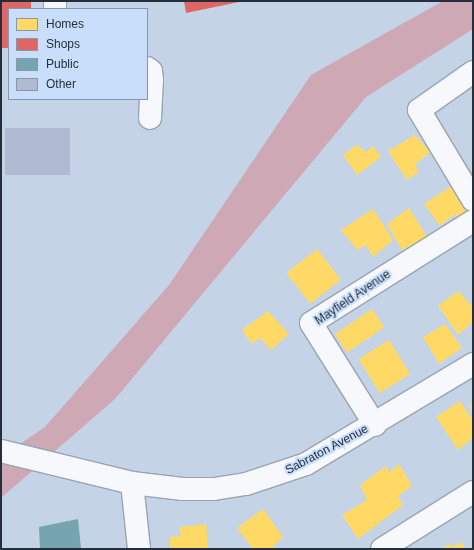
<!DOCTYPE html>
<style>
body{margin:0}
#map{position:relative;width:474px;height:550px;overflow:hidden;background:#c4d3e6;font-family:Helvetica,sans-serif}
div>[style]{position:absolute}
.green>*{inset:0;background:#cea8b4}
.homes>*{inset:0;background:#ffd966;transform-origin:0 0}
.shops>*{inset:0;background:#e06666}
.public>*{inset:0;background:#76a5af}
.building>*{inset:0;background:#b0bad0;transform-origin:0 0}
.roads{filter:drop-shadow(1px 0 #98a4b2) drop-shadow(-1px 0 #98a4b2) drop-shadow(0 1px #98a4b2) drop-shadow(0 -1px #98a4b2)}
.minor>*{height:22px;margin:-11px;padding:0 11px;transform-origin:11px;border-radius:11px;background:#f6f8fb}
span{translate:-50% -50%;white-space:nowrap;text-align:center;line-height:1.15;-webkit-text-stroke:4px #c8defa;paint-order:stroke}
.street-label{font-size:12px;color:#252f3c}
.frame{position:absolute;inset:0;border:2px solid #252f3c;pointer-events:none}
.legend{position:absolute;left:8px;top:8px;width:140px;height:92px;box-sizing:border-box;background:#c8defa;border:1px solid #8798ae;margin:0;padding:5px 7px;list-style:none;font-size:12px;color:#252f3c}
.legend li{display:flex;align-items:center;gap:8px;height:20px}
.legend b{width:20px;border:1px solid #8798ae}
</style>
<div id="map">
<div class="green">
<div style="clip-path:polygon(443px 1px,473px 1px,473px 29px,366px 97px,116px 398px,1px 498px,1px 457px,45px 427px,169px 285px,311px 75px)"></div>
</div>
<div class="homes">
<div style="clip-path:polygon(415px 135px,430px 152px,415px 165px,419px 172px,407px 180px,388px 151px)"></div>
<div style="clip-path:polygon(357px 145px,366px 152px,373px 146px,381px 157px,357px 175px,343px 155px)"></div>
<div style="clip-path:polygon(453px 185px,469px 210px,458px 218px,455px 214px,440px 226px,424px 204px)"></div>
<div style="clip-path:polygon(409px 208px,427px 237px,402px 250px,387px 224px)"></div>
<div style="clip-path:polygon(373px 209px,393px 240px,373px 257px,366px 245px,357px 250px,341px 230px)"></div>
<div style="left:317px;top:249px;width:39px;height:39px;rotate:52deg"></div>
<div style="clip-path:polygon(459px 291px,473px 308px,473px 322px,458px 335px,438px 305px)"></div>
<div style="left:372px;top:309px;width:22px;height:45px;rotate:56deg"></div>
<div style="clip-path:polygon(268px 311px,289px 334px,271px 350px,260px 338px,252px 344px,242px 330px)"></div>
<div style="clip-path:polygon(445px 324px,462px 348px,439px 364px,423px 337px)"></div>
<div style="left:389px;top:340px;width:40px;height:36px;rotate:58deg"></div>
<div style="clip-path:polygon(460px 401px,473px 421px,473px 438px,458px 450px,436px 417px)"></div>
<div style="clip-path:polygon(473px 404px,473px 412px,469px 406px)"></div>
<div style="clip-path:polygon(399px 464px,412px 486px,398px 496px,403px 505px,358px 539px,342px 515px,367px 500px,360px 485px,386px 466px,389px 472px)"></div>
<div style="clip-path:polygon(263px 509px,283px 537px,271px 549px,253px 549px,237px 528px)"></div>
<div style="clip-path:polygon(206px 524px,208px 549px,170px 549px,170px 537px,181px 536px,179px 527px)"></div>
<div style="clip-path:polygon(462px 542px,465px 549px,440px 549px,450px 544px,453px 547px)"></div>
</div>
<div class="shops">
<div style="clip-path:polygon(1px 1px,31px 1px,31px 9px,9px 9px,9px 48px,1px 48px)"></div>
<div style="clip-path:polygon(184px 1px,239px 1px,239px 2px,186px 13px)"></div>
</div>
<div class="public">
<div style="clip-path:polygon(78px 519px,81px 549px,40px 549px,39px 527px)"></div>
</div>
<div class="building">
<div style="left:5px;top:128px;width:65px;height:47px"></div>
</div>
<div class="roads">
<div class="minor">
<div style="left:55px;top:1px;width:8px;rotate:90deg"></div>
<div style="left:147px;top:68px;width:5px;rotate:37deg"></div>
<div style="left:151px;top:71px;width:9px;rotate:84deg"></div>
<div style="left:152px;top:80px;width:38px;rotate:93deg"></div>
<div style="left:473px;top:72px;width:66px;rotate:144.9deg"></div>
<div style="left:419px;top:110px;width:105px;rotate:59deg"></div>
<div style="left:375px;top:425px;width:120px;rotate:-122.1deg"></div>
<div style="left:311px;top:323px;width:191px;rotate:-32.2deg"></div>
<div style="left:1px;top:451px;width:135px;rotate:13.7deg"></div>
<div style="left:132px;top:483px;width:51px;rotate:6.7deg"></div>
<div style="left:183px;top:489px;width:31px"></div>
<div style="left:214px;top:489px;width:32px;rotate:-9deg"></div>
<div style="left:246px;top:484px;width:63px;rotate:-18.4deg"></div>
<div style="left:306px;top:464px;width:195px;rotate:-30.9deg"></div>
<div style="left:132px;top:483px;width:66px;rotate:83.9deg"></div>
<div style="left:382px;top:549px;width:107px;rotate:-32.1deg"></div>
</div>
</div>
<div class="street-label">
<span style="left:353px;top:298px;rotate:-34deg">Mayfield Avenue</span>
<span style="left:327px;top:450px;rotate:-28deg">Sabraton Avenue</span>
</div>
<div class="frame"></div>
<ul class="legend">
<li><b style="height:11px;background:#ffd966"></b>Homes</li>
<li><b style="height:11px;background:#e06666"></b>Shops</li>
<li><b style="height:11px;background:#76a5af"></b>Public</li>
<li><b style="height:11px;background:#b0bad0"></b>Other</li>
</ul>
</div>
